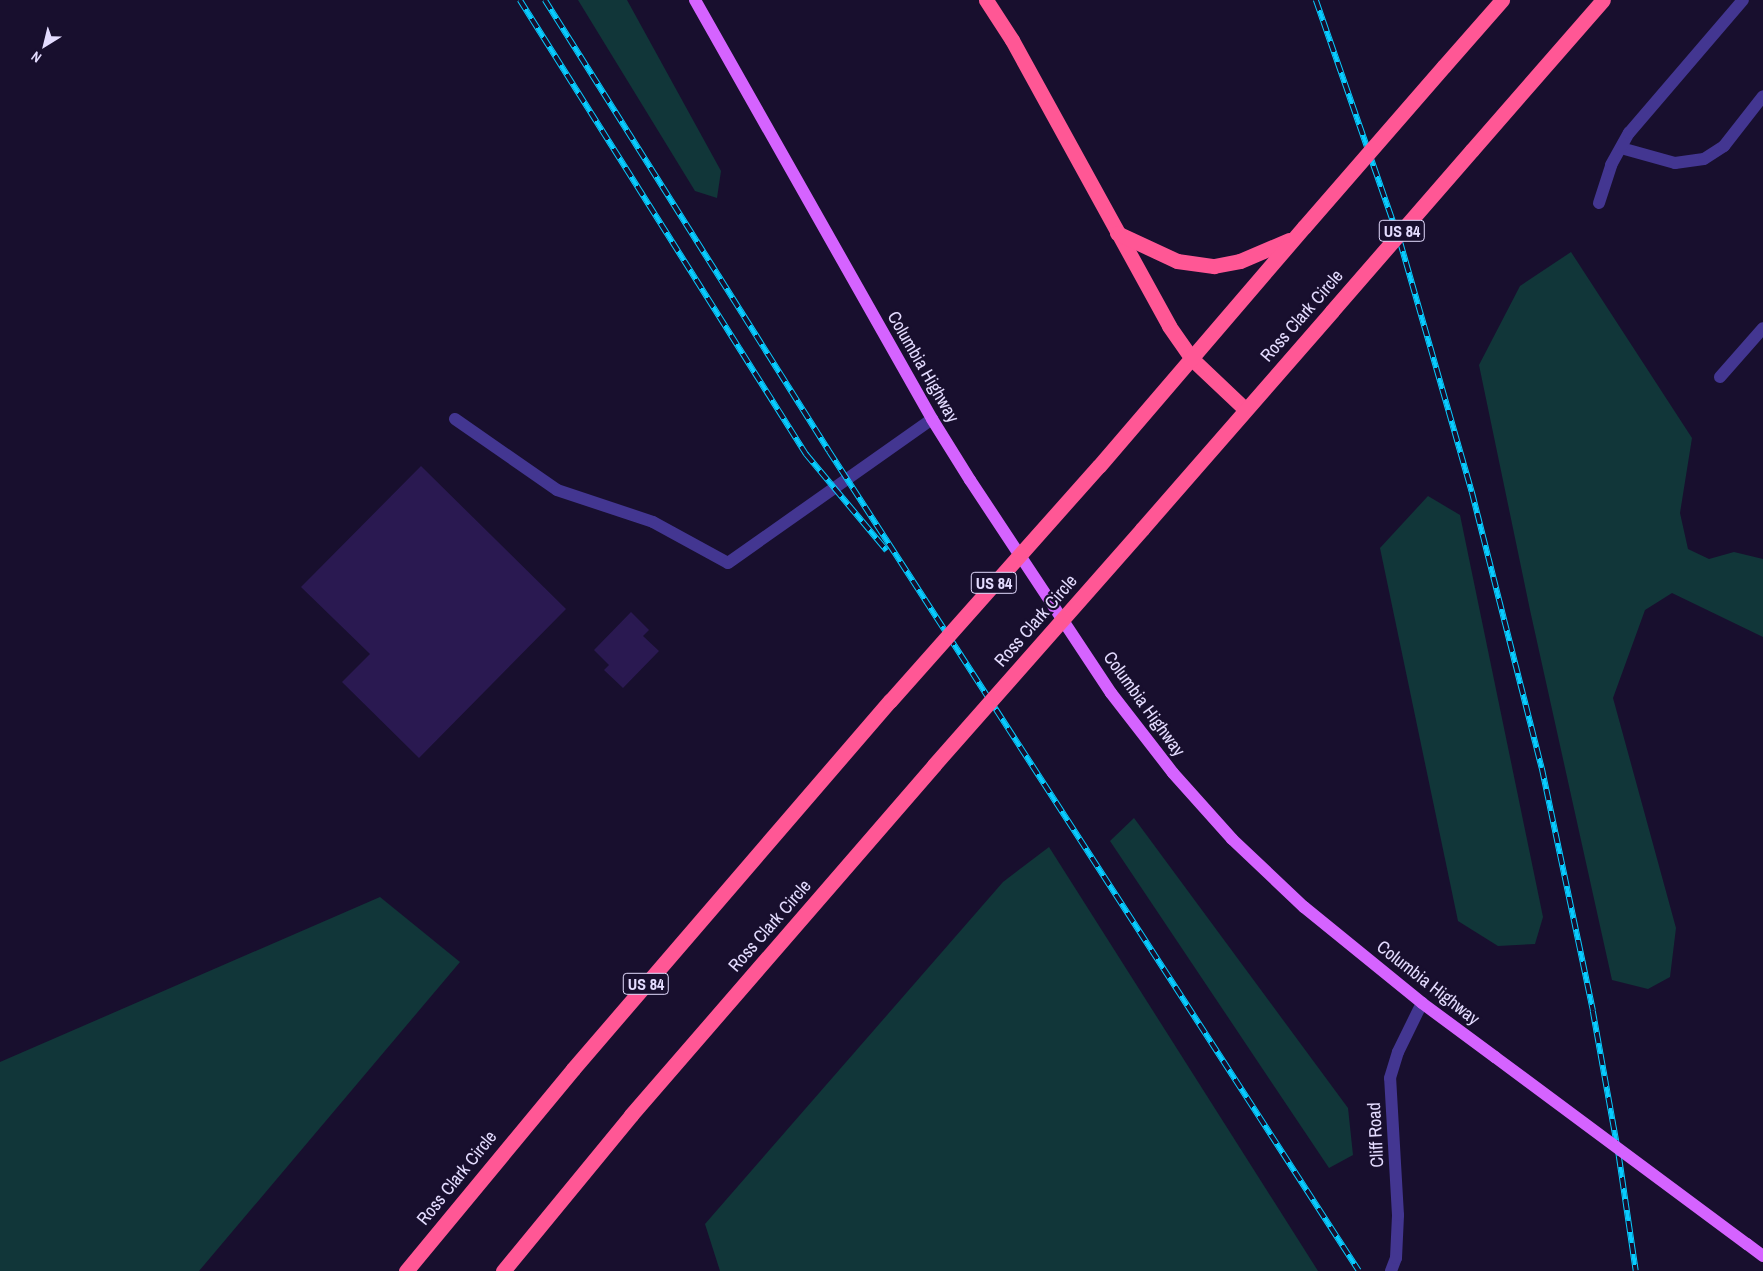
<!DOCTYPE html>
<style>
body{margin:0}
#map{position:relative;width:1763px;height:1271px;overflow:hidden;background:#180f2e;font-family:"Archivo Narrow",sans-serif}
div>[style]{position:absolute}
.green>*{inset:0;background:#113639}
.building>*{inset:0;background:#2a1951}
.minor>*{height:12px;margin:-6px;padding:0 6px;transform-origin:6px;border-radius:6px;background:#433691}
.major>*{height:12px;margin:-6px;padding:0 6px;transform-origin:6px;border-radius:6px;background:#d563ff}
.highway>*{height:15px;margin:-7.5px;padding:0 7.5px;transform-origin:7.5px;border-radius:7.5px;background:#ff5795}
.rail>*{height:5.5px;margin-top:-2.75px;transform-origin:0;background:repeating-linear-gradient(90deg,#180f2e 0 11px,#08ccff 0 22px);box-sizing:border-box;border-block:1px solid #08ccff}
.major-bridge>*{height:12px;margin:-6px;padding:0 6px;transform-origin:6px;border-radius:6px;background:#d563ff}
.highway-bridge>*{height:15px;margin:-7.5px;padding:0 7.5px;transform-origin:7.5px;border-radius:7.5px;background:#ff5795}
span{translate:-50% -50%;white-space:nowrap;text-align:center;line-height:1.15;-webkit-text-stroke:4.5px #180f2e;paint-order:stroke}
.shield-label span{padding:1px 4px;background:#180f2e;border:1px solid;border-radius:4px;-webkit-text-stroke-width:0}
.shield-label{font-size:16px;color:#e4dcff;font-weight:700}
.street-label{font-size:18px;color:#e4dcff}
.north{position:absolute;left:20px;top:20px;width:50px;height:50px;-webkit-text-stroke:4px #180f2e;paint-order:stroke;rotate:216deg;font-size:14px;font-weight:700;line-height:20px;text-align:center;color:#e4dcff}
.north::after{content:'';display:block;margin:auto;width:18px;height:22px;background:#e4dcff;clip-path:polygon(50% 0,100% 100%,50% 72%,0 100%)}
</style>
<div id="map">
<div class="green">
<div style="clip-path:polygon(578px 0,627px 0,721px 171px,717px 198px,695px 191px)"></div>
<div style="clip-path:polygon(1571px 252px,1692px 438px,1680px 513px,1688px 549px,1709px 559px,1734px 552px,1763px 559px,1763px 637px,1672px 593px,1645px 610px,1613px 698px,1676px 928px,1670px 977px,1648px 989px,1612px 980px,1530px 610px,1479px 365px,1520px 286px)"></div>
<div style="clip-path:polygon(1428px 496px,1460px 515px,1543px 917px,1535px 944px,1498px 946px,1458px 921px,1380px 548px)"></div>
<div style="clip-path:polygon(1134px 818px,1348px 1108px,1353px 1155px,1329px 1168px,1110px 841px)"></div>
<div style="clip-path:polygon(1049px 847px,1318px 1271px,720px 1271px,705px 1224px,1003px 882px)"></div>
<div style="clip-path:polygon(380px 897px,460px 962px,199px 1271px,0 1271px,0 1062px)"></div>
</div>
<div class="building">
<div style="clip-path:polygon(421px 466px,566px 609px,419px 758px,342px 682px,370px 654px,301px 587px)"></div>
<div style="clip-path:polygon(631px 612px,649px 630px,643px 636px,659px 651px,623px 688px,604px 670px,609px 665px,594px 650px)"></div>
</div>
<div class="minor">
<div style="left:1621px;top:148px;width:56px;rotate:15.5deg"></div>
<div style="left:1675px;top:163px;width:29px;rotate:-8deg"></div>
<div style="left:1704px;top:159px;width:24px;rotate:-33deg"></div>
<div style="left:1724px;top:146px;width:63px;rotate:-52deg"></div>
<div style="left:1599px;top:203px;width:40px;rotate:-72deg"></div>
<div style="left:1611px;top:165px;width:37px;rotate:-61deg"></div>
<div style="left:1629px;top:133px;width:175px;rotate:-49.4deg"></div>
<div style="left:1720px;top:377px;width:65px;rotate:-48.7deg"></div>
<div style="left:455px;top:419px;width:124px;rotate:34.8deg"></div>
<div style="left:557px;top:490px;width:101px;rotate:18.4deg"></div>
<div style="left:653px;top:522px;width:85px;rotate:28.7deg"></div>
<div style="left:728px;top:563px;width:250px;rotate:-35.2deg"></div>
<div style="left:1391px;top:1271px;width:14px;rotate:-69deg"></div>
<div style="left:1396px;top:1258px;width:43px;rotate:-87.3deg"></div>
<div style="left:1398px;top:1215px;width:137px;rotate:-93.3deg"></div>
<div style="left:1390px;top:1078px;width:27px;rotate:-73deg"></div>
<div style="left:1398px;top:1052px;width:55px;rotate:-63.9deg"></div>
</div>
<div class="major">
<div style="left:695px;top:0;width:481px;rotate:60.5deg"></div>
<div style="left:932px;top:419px;width:72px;rotate:58.1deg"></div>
<div style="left:970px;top:480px;width:255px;rotate:56.5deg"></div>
<div style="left:1111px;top:693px;width:101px;rotate:52.2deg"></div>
<div style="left:1173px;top:773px;width:89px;rotate:48.2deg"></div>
<div style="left:1232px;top:839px;width:99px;rotate:43.4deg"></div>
<div style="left:1304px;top:907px;width:152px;rotate:39.1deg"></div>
<div style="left:1422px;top:1003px;width:91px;rotate:36.5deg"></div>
<div style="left:1747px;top:1244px;width:20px;rotate:37deg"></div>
</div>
<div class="highway">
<div style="left:986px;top:0;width:48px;rotate:57deg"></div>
<div style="left:1012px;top:40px;width:326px;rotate:61.2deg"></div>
<div style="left:1169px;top:326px;width:39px;rotate:55deg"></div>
<div style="left:1191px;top:358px;width:74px;rotate:43.4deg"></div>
<div style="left:1444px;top:66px;width:88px;rotate:-48.7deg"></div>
<div style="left:1472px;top:150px;width:199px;rotate:-48.9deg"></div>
<div style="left:1117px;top:233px;width:66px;rotate:25deg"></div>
<div style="left:1177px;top:261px;width:37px;rotate:8deg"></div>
<div style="left:1214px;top:266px;width:26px;rotate:-11deg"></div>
<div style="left:1240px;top:261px;width:53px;rotate:-23.2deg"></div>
<div style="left:1099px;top:466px;width:315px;rotate:-49.4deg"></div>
<div style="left:1142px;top:529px;width:289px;rotate:-48.9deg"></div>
<div style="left:406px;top:1271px;width:262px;rotate:-50.4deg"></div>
<div style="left:573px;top:1069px;width:486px;rotate:-49.3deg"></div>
<div style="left:503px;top:1271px;width:202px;rotate:-50.6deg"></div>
<div style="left:631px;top:1115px;width:463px;rotate:-49.1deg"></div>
</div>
<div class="rail">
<div style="left:520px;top:0;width:537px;rotate:57.79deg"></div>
<div style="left:806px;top:454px;width:126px;rotate:50.1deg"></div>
<div style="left:545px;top:0;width:533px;rotate:57.8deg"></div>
<div style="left:829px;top:451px;width:976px;rotate:57.12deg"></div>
<div style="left:1316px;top:0;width:255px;rotate:70.8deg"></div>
<div style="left:1400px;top:241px;width:261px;rotate:74deg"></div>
<div style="left:1472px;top:492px;width:285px;rotate:75.8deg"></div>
<div style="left:1542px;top:768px;width:248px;rotate:78.1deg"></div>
<div style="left:1593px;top:1011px;width:147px;rotate:79.8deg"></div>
<div style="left:1619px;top:1156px;width:116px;rotate:81.6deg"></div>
</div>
<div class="major-bridge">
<div style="left:1495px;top:1057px;width:314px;rotate:36.6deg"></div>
</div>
<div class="highway-bridge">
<div style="left:1304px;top:227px;width:213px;rotate:-49deg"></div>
<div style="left:1332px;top:311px;width:213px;rotate:-49deg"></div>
<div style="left:890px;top:701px;width:314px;rotate:-48.4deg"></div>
<div style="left:934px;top:765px;width:315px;rotate:-48.6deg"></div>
</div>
<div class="shield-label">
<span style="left:1402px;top:231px">US 84</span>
<span style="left:994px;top:583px">US 84</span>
<span style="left:646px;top:984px">US 84</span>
</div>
<div class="street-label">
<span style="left:1302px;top:316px;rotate:-49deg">Ross Clark Circle</span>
<span style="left:923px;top:367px;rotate:60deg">Columbia Highway</span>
<span style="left:1036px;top:621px;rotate:-49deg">Ross Clark Circle</span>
<span style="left:1144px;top:704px;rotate:54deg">Columbia Highway</span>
<span style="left:770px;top:926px;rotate:-49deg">Ross Clark Circle</span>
<span style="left:1428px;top:983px;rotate:38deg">Columbia Highway</span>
<span style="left:1376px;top:1135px;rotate:-93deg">Cliff Road</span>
<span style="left:457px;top:1178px;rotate:-51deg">Ross Clark Circle</span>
</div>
<div class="north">N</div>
</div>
